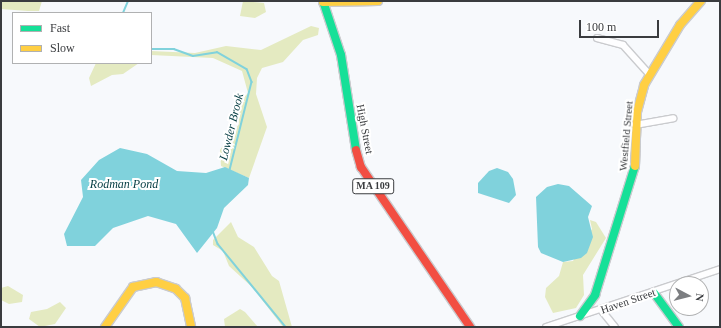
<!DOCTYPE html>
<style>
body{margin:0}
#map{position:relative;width:721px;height:328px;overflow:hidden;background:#f7f9fc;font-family:"Times New Roman",serif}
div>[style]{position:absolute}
.green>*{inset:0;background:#e4eac1}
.water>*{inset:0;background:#80d2dc}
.stream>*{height:1.5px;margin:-0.75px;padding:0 0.75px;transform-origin:0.75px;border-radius:0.75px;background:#80d2dc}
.roads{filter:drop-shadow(1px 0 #cacbce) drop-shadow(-1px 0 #cacbce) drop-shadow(0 1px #cacbce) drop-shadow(0 -1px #cacbce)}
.street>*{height:6px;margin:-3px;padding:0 3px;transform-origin:3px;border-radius:3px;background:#fefeff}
.fast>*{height:8px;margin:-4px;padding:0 4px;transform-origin:4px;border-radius:4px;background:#16e098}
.slow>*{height:8px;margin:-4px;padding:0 4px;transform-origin:4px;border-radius:4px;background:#ffcf43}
.jam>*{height:8px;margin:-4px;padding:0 4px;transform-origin:4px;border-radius:4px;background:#f24e42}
span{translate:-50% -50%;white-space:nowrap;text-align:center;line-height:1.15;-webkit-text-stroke:4px #fff;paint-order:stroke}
.shield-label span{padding:1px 3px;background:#fff;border:1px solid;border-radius:3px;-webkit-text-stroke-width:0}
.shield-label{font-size:10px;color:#3a3c3f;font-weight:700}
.street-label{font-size:11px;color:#3a3c3f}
.water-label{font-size:12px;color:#043c42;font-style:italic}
.frame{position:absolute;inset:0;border:2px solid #3a3c3f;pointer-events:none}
.legend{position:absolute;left:12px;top:12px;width:140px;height:52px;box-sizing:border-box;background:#fff;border:1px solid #b0b1b2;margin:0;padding:5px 7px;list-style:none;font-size:12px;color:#3a3c3f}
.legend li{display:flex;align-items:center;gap:8px;height:20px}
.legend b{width:20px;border:1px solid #b0b1b2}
.north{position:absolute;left:669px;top:276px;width:40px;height:40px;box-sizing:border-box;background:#fff;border:1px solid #b0b1b2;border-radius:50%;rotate:97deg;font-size:11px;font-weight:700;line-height:16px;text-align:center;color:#3a3c3f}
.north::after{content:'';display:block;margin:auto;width:14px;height:18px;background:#7c7e81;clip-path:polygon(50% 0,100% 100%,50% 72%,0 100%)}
.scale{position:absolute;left:579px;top:20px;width:80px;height:18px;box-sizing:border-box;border:2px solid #3a3c3f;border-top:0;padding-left:5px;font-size:12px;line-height:14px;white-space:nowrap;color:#3a3c3f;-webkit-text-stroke:3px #fff;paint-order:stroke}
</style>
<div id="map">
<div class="green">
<div style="clip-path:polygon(1px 1px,42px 1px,39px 11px,28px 11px,1px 9px)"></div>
<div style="clip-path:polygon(243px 1px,264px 3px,266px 12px,255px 18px,240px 16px)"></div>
<div style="clip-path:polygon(311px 26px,319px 28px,318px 35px,303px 40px,283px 62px,262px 68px,257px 78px,256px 94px,267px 127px,249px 178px,221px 166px,220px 150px,239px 124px,237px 105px,248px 93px,242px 71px,213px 58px,151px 55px,151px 51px,195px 53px,226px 46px,261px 50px)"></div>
<div style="clip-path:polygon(96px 63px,139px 63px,123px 74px,112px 75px,91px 86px,89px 78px)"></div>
<div style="clip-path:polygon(590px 220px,596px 222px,606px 238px,583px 275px,584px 295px,576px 308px,553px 313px,545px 297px,546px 288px,559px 276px,563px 262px,573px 261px,592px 229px)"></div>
<div style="clip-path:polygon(231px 222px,238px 237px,254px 247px,272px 276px,279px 281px,292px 327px,283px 327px,252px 287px,229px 266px,223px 251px,213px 245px,213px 240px)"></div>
<div style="clip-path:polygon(8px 286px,23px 295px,22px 302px,9px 304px,1px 300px,1px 288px)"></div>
<div style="clip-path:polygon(60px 302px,66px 308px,55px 324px,40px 327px,29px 319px,31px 312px,47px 309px)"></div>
<div style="clip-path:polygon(240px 309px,245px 312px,258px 327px,225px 327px,224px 319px)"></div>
</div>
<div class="water">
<div style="clip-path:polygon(120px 148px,147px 154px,177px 171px,206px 173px,225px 167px,249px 178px,248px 185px,224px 208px,217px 228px,197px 253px,176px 224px,148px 216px,113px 228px,95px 246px,67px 246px,64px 234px,83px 197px,81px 180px,99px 160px)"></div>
<div style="clip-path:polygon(497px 168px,508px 172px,513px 179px,516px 195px,509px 203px,478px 193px,478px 183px,489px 171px)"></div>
<div style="clip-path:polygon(558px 184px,569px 186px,592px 206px,588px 217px,593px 237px,587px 253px,581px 258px,563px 262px,541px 253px,538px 247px,536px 197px,547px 187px)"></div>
</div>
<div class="stream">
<div style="left:123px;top:13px;width:13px;rotate:-67deg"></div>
<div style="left:151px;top:49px;width:23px"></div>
<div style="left:174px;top:49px;width:20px;rotate:20deg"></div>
<div style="left:193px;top:56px;width:24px;rotate:-9deg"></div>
<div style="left:217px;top:52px;width:34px;rotate:30deg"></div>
<div style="left:247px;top:69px;width:14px;rotate:69deg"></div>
<div style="left:252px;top:82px;width:91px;rotate:104deg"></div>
<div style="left:213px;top:231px;width:14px;rotate:69deg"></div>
<div style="left:218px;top:244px;width:107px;rotate:50.7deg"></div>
</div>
<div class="roads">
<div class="street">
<div style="left:597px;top:38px;width:27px;rotate:15deg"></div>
<div style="left:623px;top:45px;width:39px;rotate:48deg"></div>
<div style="left:635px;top:125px;width:39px;rotate:-10deg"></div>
<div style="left:602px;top:311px;width:21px;rotate:51deg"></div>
<div style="left:546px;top:327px;width:183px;rotate:-18.4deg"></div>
</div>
<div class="fast">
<div style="left:323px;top:1px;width:57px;rotate:71.6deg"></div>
<div style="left:341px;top:55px;width:96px;rotate:81deg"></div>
<div style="left:654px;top:293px;width:42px;rotate:53.7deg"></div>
<div style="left:580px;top:316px;width:26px;rotate:-54deg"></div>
<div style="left:595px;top:295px;width:135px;rotate:-72.8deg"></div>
</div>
<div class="slow">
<div style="left:323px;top:2px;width:55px;rotate:-1deg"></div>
<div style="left:635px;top:166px;width:54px;rotate:-87.9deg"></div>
<div style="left:637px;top:112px;width:28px;rotate:-75deg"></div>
<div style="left:644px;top:85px;width:70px;rotate:-59deg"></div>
<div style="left:680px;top:25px;width:32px;rotate:-49deg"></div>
<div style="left:105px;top:327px;width:49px;rotate:-55deg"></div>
<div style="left:133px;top:287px;width:24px;rotate:-12deg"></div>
<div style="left:156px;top:282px;width:21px;rotate:19deg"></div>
<div style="left:176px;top:289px;width:13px;rotate:45deg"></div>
<div style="left:185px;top:298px;width:30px;rotate:78deg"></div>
</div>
<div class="jam">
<div style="left:356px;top:150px;width:18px;rotate:74deg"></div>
<div style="left:361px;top:167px;width:194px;rotate:55.7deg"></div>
</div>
</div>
<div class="shield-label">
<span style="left:373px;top:186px">MA 109</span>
</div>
<div class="street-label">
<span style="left:365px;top:129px;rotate:79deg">High Street</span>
<span style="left:626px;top:136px;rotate:-85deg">Westfield Street</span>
<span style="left:628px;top:301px;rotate:-19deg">Haven Street</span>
</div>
<div class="water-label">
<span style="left:232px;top:127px;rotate:-76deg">Lowder Brook</span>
<span style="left:124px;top:185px">Rodman Pond</span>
</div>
<div class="frame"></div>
<ul class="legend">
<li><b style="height:5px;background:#16e098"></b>Fast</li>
<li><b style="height:5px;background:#ffcf43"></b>Slow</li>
</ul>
<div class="north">N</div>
<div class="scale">100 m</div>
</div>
